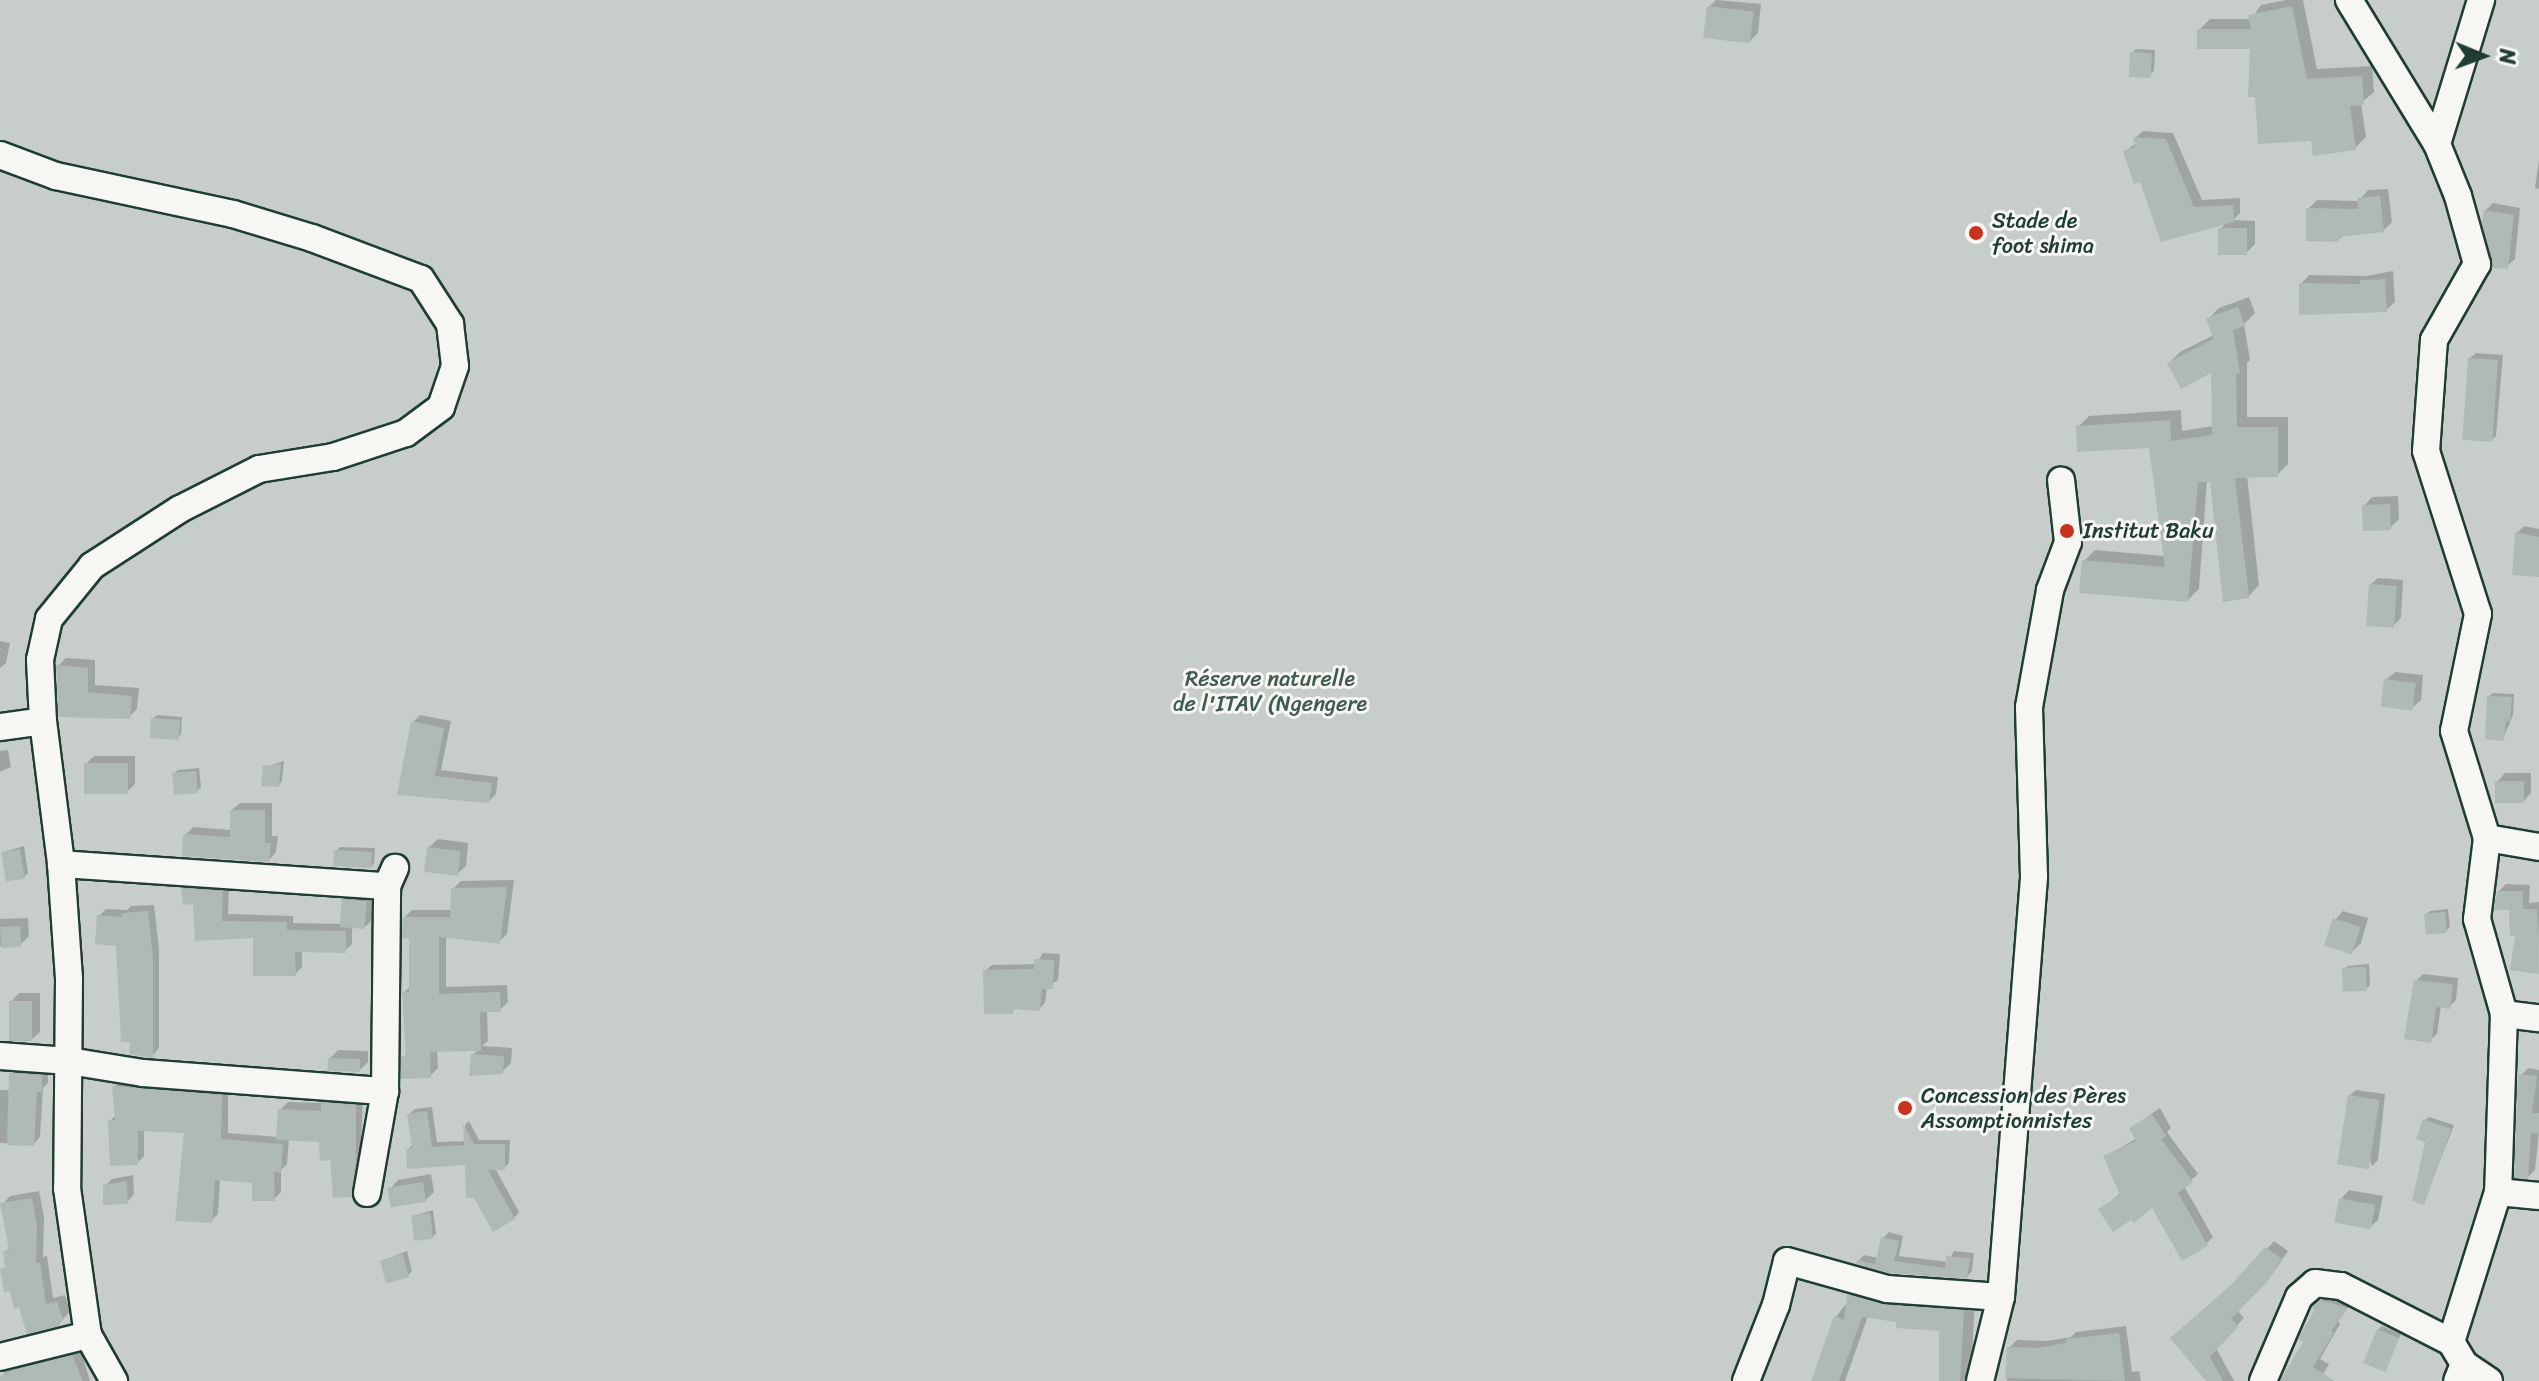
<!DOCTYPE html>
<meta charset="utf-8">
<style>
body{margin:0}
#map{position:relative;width:2539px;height:1381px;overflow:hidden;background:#e9ebe7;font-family:Sriracha,sans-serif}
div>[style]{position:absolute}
.green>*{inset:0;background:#c7cec9;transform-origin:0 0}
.shadow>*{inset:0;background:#0003}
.building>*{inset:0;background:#b0bab5;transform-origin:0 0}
.roads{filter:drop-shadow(2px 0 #1f3d34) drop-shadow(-2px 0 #1f3d34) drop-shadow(0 2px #1f3d34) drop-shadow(0 -2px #1f3d34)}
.minor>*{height:26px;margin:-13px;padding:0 13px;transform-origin:13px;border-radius:13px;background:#f6f6f2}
.dots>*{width:22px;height:22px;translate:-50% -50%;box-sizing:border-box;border:4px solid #f6f6f2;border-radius:50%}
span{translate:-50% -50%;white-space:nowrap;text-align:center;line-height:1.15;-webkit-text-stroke:6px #f6f6f2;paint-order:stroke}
.poi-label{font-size:22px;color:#1f3d34}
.left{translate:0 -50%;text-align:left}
.park-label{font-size:22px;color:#415a52}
.north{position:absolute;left:2443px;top:16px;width:80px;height:80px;-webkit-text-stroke:6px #f6f6f2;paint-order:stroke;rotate:91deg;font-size:22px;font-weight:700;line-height:32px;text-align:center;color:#1f3d34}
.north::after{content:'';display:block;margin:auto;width:28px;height:36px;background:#1f3d34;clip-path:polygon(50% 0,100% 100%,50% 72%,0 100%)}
</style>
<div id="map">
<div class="green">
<div style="left:0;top:0;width:2539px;height:1381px"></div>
</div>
<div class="shadow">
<div style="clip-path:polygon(1716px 0,1761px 4px,1758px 33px,1749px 42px,1709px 7px)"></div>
<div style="clip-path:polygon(2286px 0,2303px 0,2317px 69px,2372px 66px,2374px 92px,2361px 103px,2366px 137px,2355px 148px,2312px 138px,2252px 47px,2199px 30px,2210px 19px,2251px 19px,2261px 5px)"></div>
<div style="clip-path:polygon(2136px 49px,2155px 50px,2154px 71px,2150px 75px,2132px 53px)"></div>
<div style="clip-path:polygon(2143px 131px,2173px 133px,2202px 200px,2240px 198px,2240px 213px,2233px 220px,2255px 221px,2255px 244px,2246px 253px,2220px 229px,2227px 222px,2162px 240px,2141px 180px,2125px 152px,2136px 143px,2135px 138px)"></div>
<div style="clip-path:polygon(2539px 160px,2539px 189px,2535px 188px)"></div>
<div style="clip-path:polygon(2388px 189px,2392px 222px,2383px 231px,2344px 235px,2338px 240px,2308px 209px,2317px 200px,2359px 201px,2368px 190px)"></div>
<div style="clip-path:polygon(2493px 203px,2520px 208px,2515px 259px,2507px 266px,2486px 210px)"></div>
<div style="clip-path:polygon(2393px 271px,2395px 302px,2386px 310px,2301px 284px,2309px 275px,2367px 276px)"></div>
<div style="clip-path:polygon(2249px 297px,2255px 313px,2244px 324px,2250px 360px,2247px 363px,2247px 417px,2288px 417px,2288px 464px,2277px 475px,2247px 475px,2259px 585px,2248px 597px,2212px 480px,2207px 480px,2199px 589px,2188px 600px,2084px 561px,2095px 550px,2165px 556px,2151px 446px,2078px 427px,2089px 416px,2181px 410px,2182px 431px,2214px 426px,2213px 370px,2169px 363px,2180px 352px,2214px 335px,2208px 319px,2219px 308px)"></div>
<div style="clip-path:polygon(2476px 353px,2503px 355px,2496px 436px,2490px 441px,2470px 358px)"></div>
<div style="clip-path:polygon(2398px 496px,2399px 519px,2390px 528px,2364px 506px,2372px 497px)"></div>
<div style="clip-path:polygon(2524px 526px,2539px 529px,2539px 575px,2517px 533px)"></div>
<div style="clip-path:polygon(2378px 578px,2403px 580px,2401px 618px,2394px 625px,2371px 584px)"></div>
<div style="clip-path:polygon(0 641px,10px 643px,6px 663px,0 668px)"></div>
<div style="clip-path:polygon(66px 658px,95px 660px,95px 685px,139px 688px,137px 709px,129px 717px,93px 714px,58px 666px)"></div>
<div style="clip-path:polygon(2395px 672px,2423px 675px,2421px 700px,2412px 708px,2386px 680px)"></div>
<div style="clip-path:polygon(2493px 693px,2514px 694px,2513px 715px,2503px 739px,2489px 696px)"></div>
<div style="clip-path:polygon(157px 715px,182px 717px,181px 734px,178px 738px,153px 719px)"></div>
<div style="clip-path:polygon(420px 715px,451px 721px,441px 770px,498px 777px,496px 794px,489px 801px,399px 793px,413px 722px)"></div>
<div style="clip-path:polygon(8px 750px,11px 767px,0 772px,0 751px)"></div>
<div style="clip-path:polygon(94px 756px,135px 756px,135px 784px,127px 792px,86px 764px)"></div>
<div style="clip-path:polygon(284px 761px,282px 781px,279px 785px,265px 767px)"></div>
<div style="clip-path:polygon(199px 768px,201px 787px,197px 791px,174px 774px,178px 770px)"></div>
<div style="clip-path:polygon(2505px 773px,2531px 773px,2531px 793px,2523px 802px,2497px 782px)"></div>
<div style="clip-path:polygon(240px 803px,272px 803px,272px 836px,278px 836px,276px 852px,269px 860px,185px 835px,193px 827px,232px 830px,232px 810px)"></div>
<div style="clip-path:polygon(438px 839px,468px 843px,466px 866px,457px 874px,429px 847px)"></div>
<div style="clip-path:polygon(24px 846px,28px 873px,24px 877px,3px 852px)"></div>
<div style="clip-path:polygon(340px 847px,375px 848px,374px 863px,371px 867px,336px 851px)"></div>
<div style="clip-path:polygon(514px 880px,507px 934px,499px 942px,446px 936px,446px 987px,507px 985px,508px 1002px,500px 1010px,487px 1010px,488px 1041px,482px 1046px,512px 1048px,511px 1063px,502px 1072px,473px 1055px,479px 1049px,437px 1050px,438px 1068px,430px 1076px,403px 1057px,408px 1053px,404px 992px,411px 986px,411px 937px,405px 917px,412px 910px,452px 910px,453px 889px,461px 881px)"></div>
<div style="clip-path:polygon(190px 882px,229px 885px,228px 914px,293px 916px,293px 923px,343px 924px,344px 900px,353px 891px,375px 893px,374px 918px,366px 926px,352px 926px,352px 944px,345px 951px,302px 950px,302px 967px,295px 974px,255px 936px,197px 939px,195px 902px,184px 889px)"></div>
<div style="clip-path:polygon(2506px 884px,2530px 885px,2529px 903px,2539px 902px,2538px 972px,2518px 934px,2511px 908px,2498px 892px)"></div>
<div style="clip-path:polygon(154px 905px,159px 949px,159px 1048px,152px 1056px,132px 1039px,118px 944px,99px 916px,106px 909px,127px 910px,131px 906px)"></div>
<div style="clip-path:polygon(2448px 909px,2450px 927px,2446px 931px,2426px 914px,2430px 911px)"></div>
<div style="clip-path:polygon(2343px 911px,2368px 918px,2361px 943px,2352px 952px,2335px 920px)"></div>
<div style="clip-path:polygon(28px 918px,29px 936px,20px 945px,0 946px,0 919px)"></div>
<div style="clip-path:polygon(1043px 953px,1060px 954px,1058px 980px,1047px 987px,1045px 1003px,1039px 1009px,1017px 1007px,1012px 1012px,985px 971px,992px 965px,1036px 964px)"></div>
<div style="clip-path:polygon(2369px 964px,2370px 985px,2366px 989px,2344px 970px,2348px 966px)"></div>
<div style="clip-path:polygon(2423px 974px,2458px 978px,2456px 1000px,2449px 1007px,2441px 1006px,2437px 1034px,2430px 1040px,2416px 981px)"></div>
<div style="clip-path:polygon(19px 993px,40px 993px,40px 1032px,31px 1040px,11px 1002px)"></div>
<div style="clip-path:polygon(338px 1050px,368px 1051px,368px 1062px,359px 1071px,330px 1058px)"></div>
<div style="clip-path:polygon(18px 1067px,48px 1069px,48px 1083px,43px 1088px,40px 1137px,34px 1144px,0 1143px,0 1090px,10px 1090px,11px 1074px)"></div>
<div style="clip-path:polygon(2528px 1068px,2539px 1070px,2539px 1131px,2535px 1170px,2528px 1177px,2521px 1075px)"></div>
<div style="clip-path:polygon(121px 1080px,228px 1089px,228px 1133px,278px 1137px,280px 1110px,288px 1102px,323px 1103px,331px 1095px,363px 1098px,359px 1187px,351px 1195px,321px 1140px,289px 1139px,287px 1164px,281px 1170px,281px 1192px,274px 1199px,254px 1181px,220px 1179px,218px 1214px,211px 1221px,186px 1131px,144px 1130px,144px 1156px,137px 1163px,110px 1121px,116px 1115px,114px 1087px)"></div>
<div style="clip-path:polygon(2356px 1090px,2385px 1094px,2378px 1160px,2372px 1166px,2350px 1095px)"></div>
<div style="clip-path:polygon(432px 1107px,437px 1142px,466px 1141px,465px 1125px,469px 1121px,479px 1140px,510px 1140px,509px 1163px,504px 1168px,495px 1168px,519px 1212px,514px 1218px,467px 1163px,408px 1149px,413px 1144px,409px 1114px,415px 1109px)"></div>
<div style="clip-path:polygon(2160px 1108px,2171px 1128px,2167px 1132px,2198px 1174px,2184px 1186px,2213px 1237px,2206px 1244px,2152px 1205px,2101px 1209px,2121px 1193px,2106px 1156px,2137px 1138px,2131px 1128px)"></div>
<div style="clip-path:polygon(2429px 1117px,2454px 1125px,2423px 1203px,2428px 1141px,2425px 1120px)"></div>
<div style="clip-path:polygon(431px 1174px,434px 1192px,425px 1201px,390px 1189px,398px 1180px)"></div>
<div style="clip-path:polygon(133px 1175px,134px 1194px,127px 1202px,105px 1186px,112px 1179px)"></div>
<div style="clip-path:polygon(2349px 1190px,2383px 1196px,2378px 1220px,2369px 1228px,2341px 1199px)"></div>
<div style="clip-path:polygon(39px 1191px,44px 1217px,43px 1257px,47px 1256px,53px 1298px,65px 1295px,70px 1311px,59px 1324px,20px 1305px,3px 1270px,6px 1266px,5px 1252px,10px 1247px,3px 1204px,10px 1196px)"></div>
<div style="clip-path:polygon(433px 1210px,436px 1234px,432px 1237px,413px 1216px)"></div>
<div style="clip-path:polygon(1889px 1232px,1903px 1236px,1899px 1256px,1948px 1262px,1954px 1251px,1974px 1253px,1972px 1271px,1967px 1277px,1890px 1271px,1858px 1261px,1864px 1255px,1878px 1258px,1883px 1238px)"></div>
<div style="clip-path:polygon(2274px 1241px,2288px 1251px,2274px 1272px,2237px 1310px,2244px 1318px,2216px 1348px,2234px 1381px,2208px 1381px,2173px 1338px,2237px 1282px)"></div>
<div style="clip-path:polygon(407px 1251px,412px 1271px,408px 1275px,382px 1261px)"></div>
<div style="clip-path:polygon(1861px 1284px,1975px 1299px,1971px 1374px,1965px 1381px,1941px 1381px,1941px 1329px,1868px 1316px,1845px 1381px,1813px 1381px,1836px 1317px)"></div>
<div style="clip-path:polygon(2330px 1292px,2354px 1299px,2338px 1322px,2340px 1324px,2320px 1359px,2329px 1364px,2319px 1381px,2283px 1381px,2306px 1341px,2315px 1307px)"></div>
<div style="clip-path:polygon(2126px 1326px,2132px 1372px,2139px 1371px,2141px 1381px,2007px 1381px,2009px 1348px,2017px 1340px,2047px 1341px,2071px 1337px,2076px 1332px)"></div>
<div style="clip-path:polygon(2382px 1326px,2401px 1334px,2382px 1370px,2378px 1330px)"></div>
<div style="clip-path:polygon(80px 1349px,90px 1381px,0 1381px,5px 1372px)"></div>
</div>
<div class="building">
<div style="left:1707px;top:6px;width:47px;height:32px;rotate:7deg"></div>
<div style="clip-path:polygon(2292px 6px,2307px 79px,2362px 76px,2364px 105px,2350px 106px,2356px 150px,2313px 156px,2311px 141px,2258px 144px,2255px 97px,2248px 97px,2250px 49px,2197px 49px,2197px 29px,2251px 29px,2248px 15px)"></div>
<div style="left:2130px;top:52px;width:22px;height:25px;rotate:3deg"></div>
<div style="clip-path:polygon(2133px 137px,2166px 139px,2194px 207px,2233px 205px,2234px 222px,2161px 242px,2140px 182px,2134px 184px,2123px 151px,2135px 147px)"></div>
<div style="clip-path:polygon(2380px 196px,2384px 232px,2339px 237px,2339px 242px,2306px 241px,2306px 208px,2358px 209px,2357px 198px)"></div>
<div style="clip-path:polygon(2484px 210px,2514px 215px,2508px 269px,2492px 268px,2482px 222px)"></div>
<div style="left:2218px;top:228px;width:29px;height:27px"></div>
<div style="clip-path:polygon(2385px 279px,2387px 312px,2299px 315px,2299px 283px,2360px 284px,2360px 280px)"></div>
<div style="clip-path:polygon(2238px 307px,2245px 326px,2233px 330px,2240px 373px,2236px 374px,2237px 427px,2278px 427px,2278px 477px,2235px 478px,2249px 598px,2223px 602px,2210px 482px,2198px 482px,2188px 602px,2079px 593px,2082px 560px,2165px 567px,2149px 448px,2077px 452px,2076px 426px,2170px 420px,2171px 441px,2212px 435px,2211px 373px,2181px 389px,2167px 363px,2213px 339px,2206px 318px)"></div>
<div style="left:2468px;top:358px;width:30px;height:82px;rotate:4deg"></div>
<div style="left:2390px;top:504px;width:26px;height:28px;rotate:88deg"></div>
<div style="clip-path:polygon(2515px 532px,2539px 537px,2539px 577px,2512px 575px)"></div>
<div style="left:2369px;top:584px;width:28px;height:42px;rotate:4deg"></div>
<div style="clip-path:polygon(56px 665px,88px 668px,88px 692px,132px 696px,130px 719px,59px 717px)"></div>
<div style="left:2384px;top:679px;width:32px;height:28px;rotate:7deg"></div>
<div style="clip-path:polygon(2487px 696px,2512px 697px,2510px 721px,2506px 721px,2504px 741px,2485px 739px)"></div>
<div style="left:151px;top:718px;width:29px;height:20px;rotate:4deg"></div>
<div style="clip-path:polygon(411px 721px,444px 728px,435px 776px,492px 783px,489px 803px,397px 795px)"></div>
<div style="left:84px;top:763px;width:44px;height:31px"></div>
<div style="clip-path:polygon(281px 764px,279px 787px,261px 786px,263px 766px)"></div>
<div style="left:196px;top:771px;width:22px;height:24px;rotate:85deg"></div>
<div style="left:2495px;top:781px;width:29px;height:22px"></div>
<div style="clip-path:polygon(230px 810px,265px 810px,265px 843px,271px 843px,269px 862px,182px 856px,183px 834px,230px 837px)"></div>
<div style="left:427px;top:847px;width:34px;height:25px;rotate:7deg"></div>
<div style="left:20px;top:849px;width:30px;height:19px;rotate:81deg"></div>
<div style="left:334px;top:850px;width:38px;height:16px;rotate:3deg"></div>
<div style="clip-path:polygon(507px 887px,500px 944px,439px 937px,439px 994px,500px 992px,501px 1012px,480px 1012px,481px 1051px,430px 1052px,431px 1078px,401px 1079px,401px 1057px,406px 1056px,402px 992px,409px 992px,409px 939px,402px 938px,403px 917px,450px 917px,451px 888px)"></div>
<div style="clip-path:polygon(181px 888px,223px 891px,222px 921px,287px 922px,287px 930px,346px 931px,346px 953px,295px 952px,296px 976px,253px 976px,253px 938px,195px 941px,193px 904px,183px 905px)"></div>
<div style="clip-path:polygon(2497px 891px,2523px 891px,2523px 909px,2537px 909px,2539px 974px,2510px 970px,2515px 936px,2510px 936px,2509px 910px,2494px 910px)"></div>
<div style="left:342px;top:899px;width:25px;height:28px;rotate:5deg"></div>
<div style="clip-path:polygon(148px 911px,153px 957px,153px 1058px,129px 1054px,130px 1042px,121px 1042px,116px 946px,95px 944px,97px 915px,122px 917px,122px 913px)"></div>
<div style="left:2445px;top:912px;width:21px;height:21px;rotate:85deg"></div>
<div style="left:2333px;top:918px;width:29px;height:29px;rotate:18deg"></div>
<div style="left:20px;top:926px;width:21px;height:20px;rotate:87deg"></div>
<div style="clip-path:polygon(1034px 959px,1054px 960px,1053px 989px,1042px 989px,1040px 1011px,1013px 1009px,1013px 1014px,984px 1014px,983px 970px,1034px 969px)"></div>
<div style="left:2366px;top:967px;width:24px;height:24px;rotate:88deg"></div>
<div style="clip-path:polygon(2414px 980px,2453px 984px,2450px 1009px,2436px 1007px,2431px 1043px,2404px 1039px)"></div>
<div style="left:9px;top:1001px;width:23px;height:40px"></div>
<div style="clip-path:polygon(471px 1054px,504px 1056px,503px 1074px,469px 1076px)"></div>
<div style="left:328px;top:1058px;width:32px;height:13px;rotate:2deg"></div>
<div style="clip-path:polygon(9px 1073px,42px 1075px,42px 1092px,37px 1092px,34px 1146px,7px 1145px)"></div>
<div style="clip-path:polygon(2518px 1074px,2537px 1076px,2532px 1113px,2539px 1113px,2539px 1134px,2531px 1133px,2528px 1179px,2514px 1178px)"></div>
<div style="clip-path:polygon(112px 1086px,222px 1095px,221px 1139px,283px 1144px,281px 1173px,274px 1172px,275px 1201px,252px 1201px,252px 1183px,215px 1180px,212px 1223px,175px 1221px,184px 1133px,138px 1131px,138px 1165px,110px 1166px,108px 1120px,115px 1120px)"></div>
<div style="left:2348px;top:1095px;width:32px;height:70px;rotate:9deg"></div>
<div style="clip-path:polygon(321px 1102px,356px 1105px,356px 1163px,352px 1197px,333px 1198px,330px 1160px,320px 1161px,319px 1142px,276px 1140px,278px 1109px,321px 1111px)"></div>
<div style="clip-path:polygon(427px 1111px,432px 1147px,464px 1145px,463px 1124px,474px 1144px,505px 1144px,505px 1170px,488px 1170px,515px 1219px,493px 1232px,474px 1198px,466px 1198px,465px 1165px,407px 1169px,406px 1149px,412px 1148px,407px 1114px)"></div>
<div style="clip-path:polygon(2152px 1114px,2166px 1136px,2161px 1139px,2193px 1182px,2178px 1193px,2208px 1246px,2182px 1261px,2152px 1208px,2134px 1223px,2131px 1220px,2113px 1232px,2098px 1209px,2120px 1195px,2103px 1156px,2136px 1141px,2129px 1128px)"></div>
<div style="clip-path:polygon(2423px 1119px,2451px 1129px,2424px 1205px,2412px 1201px,2425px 1142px,2416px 1139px)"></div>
<div style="clip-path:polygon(127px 1181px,128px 1204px,103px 1205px,103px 1185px)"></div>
<div style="left:423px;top:1182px;width:20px;height:36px;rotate:81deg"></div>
<div style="clip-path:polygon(32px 1198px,37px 1226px,36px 1263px,40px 1263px,46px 1304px,57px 1301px,63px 1321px,59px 1322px,60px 1326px,27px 1334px,19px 1308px,14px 1309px,10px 1291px,4px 1292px,0 1269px,5px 1268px,3px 1251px,9px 1250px,0 1203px)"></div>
<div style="left:2339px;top:1198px;width:37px;height:25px;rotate:11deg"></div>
<div style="left:430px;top:1213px;width:26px;height:19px;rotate:83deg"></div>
<div style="clip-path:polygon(1881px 1237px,1899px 1241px,1894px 1261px,1945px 1268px,1946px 1256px,1970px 1258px,1967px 1279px,1890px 1273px,1856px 1264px,1857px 1260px,1875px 1264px)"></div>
<div style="clip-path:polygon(2265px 1247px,2282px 1259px,2267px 1282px,2231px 1319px,2239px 1326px,2210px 1357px,2223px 1381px,2206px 1381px,2170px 1338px,2231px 1285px)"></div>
<div style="left:403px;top:1254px;width:24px;height:24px;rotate:75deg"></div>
<div style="clip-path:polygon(1847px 1294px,1886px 1305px,1964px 1310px,1960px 1381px,1939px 1381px,1939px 1331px,1896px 1328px,1896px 1322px,1862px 1317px,1839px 1381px,1811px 1381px,1834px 1316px,1844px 1320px)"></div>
<div style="clip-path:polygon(2320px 1300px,2348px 1308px,2331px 1331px,2334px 1332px,2313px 1367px,2335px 1381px,2280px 1381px,2303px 1342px,2298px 1339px,2314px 1311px,2312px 1307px)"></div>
<div style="left:2377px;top:1329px;width:24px;height:37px;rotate:22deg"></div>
<div style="clip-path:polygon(2119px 1333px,2125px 1381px,2005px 1378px,2007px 1347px,2038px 1348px,2066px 1343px,2066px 1339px)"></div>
<div style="clip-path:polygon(72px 1355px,83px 1381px,0 1381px,0 1376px,13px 1370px)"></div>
</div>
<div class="roads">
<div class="minor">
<div style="left:2349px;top:0;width:169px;rotate:58.6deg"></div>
<div style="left:2437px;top:144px;width:56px;rotate:68deg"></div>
<div style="left:2458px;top:196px;width:71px;rotate:74.4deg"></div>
<div style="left:2477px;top:264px;width:87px;rotate:119.5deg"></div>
<div style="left:2434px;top:340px;width:111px;rotate:94.1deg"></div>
<div style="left:2426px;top:451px;width:171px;rotate:72.3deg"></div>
<div style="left:2478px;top:614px;width:119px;rotate:101.6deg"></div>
<div style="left:2454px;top:731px;width:112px;rotate:72.9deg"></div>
<div style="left:2487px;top:838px;width:82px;rotate:97deg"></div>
<div style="left:2477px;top:919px;width:99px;rotate:74.1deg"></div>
<div style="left:2504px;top:1014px;width:178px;rotate:91.9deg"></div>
<div style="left:2498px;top:1192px;width:157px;rotate:107.4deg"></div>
<div style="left:2451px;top:1342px;width:26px;rotate:59deg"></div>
<div style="left:2464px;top:1364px;width:18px;rotate:112deg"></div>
<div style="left:2437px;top:144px;width:151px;rotate:-73deg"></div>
<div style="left:0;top:155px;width:60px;rotate:20.6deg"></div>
<div style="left:56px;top:176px;width:181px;rotate:12.1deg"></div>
<div style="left:233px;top:214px;width:83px;rotate:16.9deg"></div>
<div style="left:312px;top:238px;width:116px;rotate:20.6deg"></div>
<div style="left:421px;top:279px;width:54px;rotate:57.2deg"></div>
<div style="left:450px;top:324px;width:42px;rotate:83.2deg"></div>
<div style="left:455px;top:366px;width:43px;rotate:108.9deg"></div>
<div style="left:441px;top:407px;width:44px;rotate:143.4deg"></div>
<div style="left:406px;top:433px;width:77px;rotate:161.8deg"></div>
<div style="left:333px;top:457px;width:75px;rotate:170.8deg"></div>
<div style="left:259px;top:469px;width:89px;rotate:153.1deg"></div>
<div style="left:180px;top:509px;width:105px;rotate:147.1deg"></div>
<div style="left:92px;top:566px;width:68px;rotate:129.1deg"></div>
<div style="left:49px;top:619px;width:42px;rotate:102.4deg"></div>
<div style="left:40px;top:660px;width:61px;rotate:87.2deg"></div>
<div style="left:43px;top:721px;width:144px;rotate:82.8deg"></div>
<div style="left:61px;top:864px;width:115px;rotate:86deg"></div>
<div style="left:69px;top:979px;width:209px;rotate:90.5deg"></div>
<div style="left:67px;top:1188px;width:148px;rotate:81.9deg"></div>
<div style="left:88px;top:1335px;width:53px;rotate:60.5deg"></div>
<div style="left:0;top:727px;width:43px;rotate:-7.9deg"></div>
<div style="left:2487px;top:838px;width:53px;rotate:9.8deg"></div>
<div style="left:61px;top:864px;width:327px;rotate:3.9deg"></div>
<div style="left:2504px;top:1014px;width:35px;rotate:7deg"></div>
<div style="left:0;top:1056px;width:69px;rotate:4.1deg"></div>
<div style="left:69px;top:1061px;width:75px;rotate:9.2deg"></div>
<div style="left:143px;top:1073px;width:243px;rotate:4.3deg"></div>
<div style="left:2498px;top:1192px;width:41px;rotate:5.6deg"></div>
<div style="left:367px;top:1193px;width:104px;rotate:-80deg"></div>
<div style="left:385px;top:1091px;width:205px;rotate:-89.4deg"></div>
<div style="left:387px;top:886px;width:20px;rotate:-66deg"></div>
<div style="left:0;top:1357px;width:91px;rotate:-14deg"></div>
<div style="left:2464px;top:1364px;width:30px;rotate:34deg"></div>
<div style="left:1746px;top:1381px;width:82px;rotate:-68.5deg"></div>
<div style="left:1776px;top:1305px;width:45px;rotate:-76deg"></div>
<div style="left:1787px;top:1261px;width:104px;rotate:15.6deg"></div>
<div style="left:1887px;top:1289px;width:114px;rotate:4deg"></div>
<div style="left:1980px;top:1381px;width:87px;rotate:-76deg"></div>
<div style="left:2001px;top:1297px;width:422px;rotate:-85.5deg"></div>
<div style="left:2034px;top:876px;width:169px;rotate:-91.7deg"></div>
<div style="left:2029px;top:707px;width:119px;rotate:-79.8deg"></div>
<div style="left:2050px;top:590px;width:51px;rotate:-69.4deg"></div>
<div style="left:2068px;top:542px;width:62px;rotate:-96.4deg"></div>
<div style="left:2263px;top:1381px;width:91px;rotate:-66.8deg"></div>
<div style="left:2299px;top:1297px;width:21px;rotate:-41deg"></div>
<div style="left:2315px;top:1283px;width:26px;rotate:7deg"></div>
<div style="left:2341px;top:1286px;width:123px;rotate:27deg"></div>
</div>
</div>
<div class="dots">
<div style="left:1976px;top:233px;background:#c8321e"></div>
<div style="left:2067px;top:531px;background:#c8321e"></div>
<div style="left:1905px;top:1108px;background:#c8321e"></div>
</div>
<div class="poi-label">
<span class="left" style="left:1992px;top:233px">Stade de<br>foot shima</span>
<span class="left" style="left:2083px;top:531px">Institut Baku</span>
<span class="left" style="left:1921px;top:1108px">Concession des Pères<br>Assomptionnistes</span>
</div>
<div class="park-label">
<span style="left:1270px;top:691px">Réserve naturelle<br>de l'ITAV (Ngengere</span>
</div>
<div class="north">N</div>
</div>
